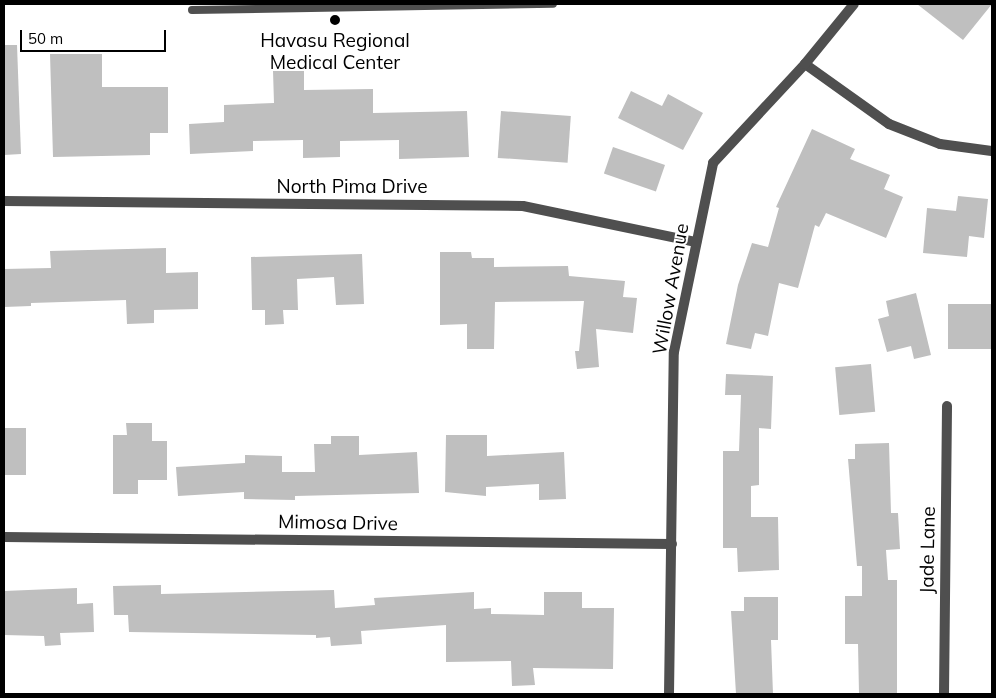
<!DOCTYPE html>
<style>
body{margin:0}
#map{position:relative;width:996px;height:698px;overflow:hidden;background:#fff;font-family:Mulish,sans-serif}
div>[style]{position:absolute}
.building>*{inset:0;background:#bfbfbf;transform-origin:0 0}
.lane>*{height:8px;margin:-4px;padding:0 4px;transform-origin:4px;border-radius:4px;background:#4f4f4f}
.street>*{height:10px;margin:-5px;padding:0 5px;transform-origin:5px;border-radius:5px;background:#4f4f4f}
.dots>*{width:14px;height:14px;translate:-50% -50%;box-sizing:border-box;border:2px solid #fff;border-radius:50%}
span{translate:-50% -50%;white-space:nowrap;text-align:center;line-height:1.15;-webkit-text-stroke:4px #fff;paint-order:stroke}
.poi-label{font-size:19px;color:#000}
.street-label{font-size:19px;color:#000}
.frame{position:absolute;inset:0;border:5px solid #000;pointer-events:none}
.scale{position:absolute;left:20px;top:30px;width:146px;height:22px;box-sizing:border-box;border:2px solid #000;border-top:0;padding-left:6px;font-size:15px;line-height:18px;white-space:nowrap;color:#000;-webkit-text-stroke:4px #fff;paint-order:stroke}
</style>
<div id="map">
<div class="building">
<div style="clip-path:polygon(917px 4px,992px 4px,963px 40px)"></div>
<div style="clip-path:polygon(4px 45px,17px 45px,21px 154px,4px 155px)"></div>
<div style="clip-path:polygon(50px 54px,102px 54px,102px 87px,168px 87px,168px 133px,150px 133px,150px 155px,53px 157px)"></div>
<div style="clip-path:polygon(273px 71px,304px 71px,304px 90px,373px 89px,373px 113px,467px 111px,469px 157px,399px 159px,399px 140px,340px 141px,340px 157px,303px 158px,303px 140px,253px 141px,253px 151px,190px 154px,189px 124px,224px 122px,224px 105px,274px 103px)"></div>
<div style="clip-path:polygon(631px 91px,662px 106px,668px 94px,703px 113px,683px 150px,618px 118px)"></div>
<div style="left:501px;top:111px;width:70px;height:47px;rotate:4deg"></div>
<div style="clip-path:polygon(812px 129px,855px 149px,850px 159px,890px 175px,884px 189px,903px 197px,886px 238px,826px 213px,819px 227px,815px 225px,798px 288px,779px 283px,768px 336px,755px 333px,751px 349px,726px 344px,738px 285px,752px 243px,768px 247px,779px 208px,776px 207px)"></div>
<div style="left:613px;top:147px;width:55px;height:28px;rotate:19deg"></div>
<div style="clip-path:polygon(958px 196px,988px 199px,984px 238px,969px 236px,967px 257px,923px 253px,927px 208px,956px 211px)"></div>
<div style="clip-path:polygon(166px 248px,166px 273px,198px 272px,198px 309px,154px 310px,154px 323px,127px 324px,126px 300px,31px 303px,31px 306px,4px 307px,4px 269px,51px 268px,50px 251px)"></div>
<div style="clip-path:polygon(440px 252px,471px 252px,472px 258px,494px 258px,494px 267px,568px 266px,569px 276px,625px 281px,623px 297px,637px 298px,633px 333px,596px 329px,599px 367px,577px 369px,575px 351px,579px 351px,584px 301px,495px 302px,494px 349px,467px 349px,467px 324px,440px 325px)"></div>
<div style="clip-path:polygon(362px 254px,364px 304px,336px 305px,334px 277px,297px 279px,298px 310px,283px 310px,284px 324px,265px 325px,265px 310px,252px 310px,251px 257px)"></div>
<div style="clip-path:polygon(916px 293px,931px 355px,914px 359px,911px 346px,887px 352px,878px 319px,889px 316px,886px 301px)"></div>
<div style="left:992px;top:304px;width:45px;height:44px;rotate:90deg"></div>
<div style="left:871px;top:364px;width:48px;height:36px;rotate:85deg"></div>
<div style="clip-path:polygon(726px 374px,773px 376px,771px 429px,759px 428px,759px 485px,751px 486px,751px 517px,778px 517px,779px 570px,738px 572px,737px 548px,723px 548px,723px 451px,739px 451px,741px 395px,725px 395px)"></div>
<div style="clip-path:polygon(126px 423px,152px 423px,152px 441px,167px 441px,167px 480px,138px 480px,138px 494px,113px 494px,113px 435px,127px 435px)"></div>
<div style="left:4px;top:428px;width:22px;height:47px"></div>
<div style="clip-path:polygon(446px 435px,487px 435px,487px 456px,564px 452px,566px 499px,539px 500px,539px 484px,486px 487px,486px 496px,445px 492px)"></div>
<div style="clip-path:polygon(331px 436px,359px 436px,359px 455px,417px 452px,419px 493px,295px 496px,295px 500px,244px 499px,244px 492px,178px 496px,176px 467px,245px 463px,245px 455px,282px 456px,282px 472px,315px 472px,314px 444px,331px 444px)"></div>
<div style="clip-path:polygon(889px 443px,891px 513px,898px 513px,900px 549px,886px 550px,888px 580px,897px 580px,897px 694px,859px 694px,858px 644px,845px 644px,845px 596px,862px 596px,862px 566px,857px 566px,848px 459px,855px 459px,855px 444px)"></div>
<div style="clip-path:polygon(161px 585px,161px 594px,334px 590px,335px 608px,375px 605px,374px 598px,474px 592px,474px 609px,491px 608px,491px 614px,544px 615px,544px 592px,582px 592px,582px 608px,614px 608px,613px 669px,533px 668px,535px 685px,512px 686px,511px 661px,446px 662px,446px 625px,361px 631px,362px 644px,331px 646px,330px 637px,316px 638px,316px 635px,129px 632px,128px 615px,114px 615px,113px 586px)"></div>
<div style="clip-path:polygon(77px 588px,77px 604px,93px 603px,94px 632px,60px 633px,61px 645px,45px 646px,44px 636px,4px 635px,4px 591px)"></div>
<div style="clip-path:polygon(744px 597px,778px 597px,778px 640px,771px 640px,773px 694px,736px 694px,731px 611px,744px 611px)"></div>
</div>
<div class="lane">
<div style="left:192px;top:10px;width:361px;rotate:-1deg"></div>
</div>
<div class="street">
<div style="left:805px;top:64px;width:103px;rotate:35.5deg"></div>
<div style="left:889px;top:124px;width:55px;rotate:21.4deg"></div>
<div style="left:940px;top:144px;width:52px;rotate:7.7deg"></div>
<div style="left:4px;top:201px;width:519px;rotate:0.55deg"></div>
<div style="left:523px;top:206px;width:177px;rotate:11.8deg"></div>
<div style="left:4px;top:537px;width:668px;rotate:0.6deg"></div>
<div style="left:669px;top:694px;width:342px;rotate:-89.2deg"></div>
<div style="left:674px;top:352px;width:193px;rotate:-78.3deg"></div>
<div style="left:713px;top:163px;width:135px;rotate:-47.1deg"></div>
<div style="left:805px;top:64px;width:77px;rotate:-50.8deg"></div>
<div style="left:944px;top:694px;width:288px;rotate:-89.4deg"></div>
</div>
<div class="dots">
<div style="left:335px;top:20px;background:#000"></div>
</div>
<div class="poi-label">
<span style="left:335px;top:52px">Havasu Regional<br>Medical Center</span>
</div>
<div class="street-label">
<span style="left:352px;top:187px">North Pima Drive</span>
<span style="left:671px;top:289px;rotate:-80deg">Willow Avenue</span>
<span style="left:338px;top:523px;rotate:1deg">Mimosa Drive</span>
<span style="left:928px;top:550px;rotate:-89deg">Jade Lane</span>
</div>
<div class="frame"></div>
<div class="scale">50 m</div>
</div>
